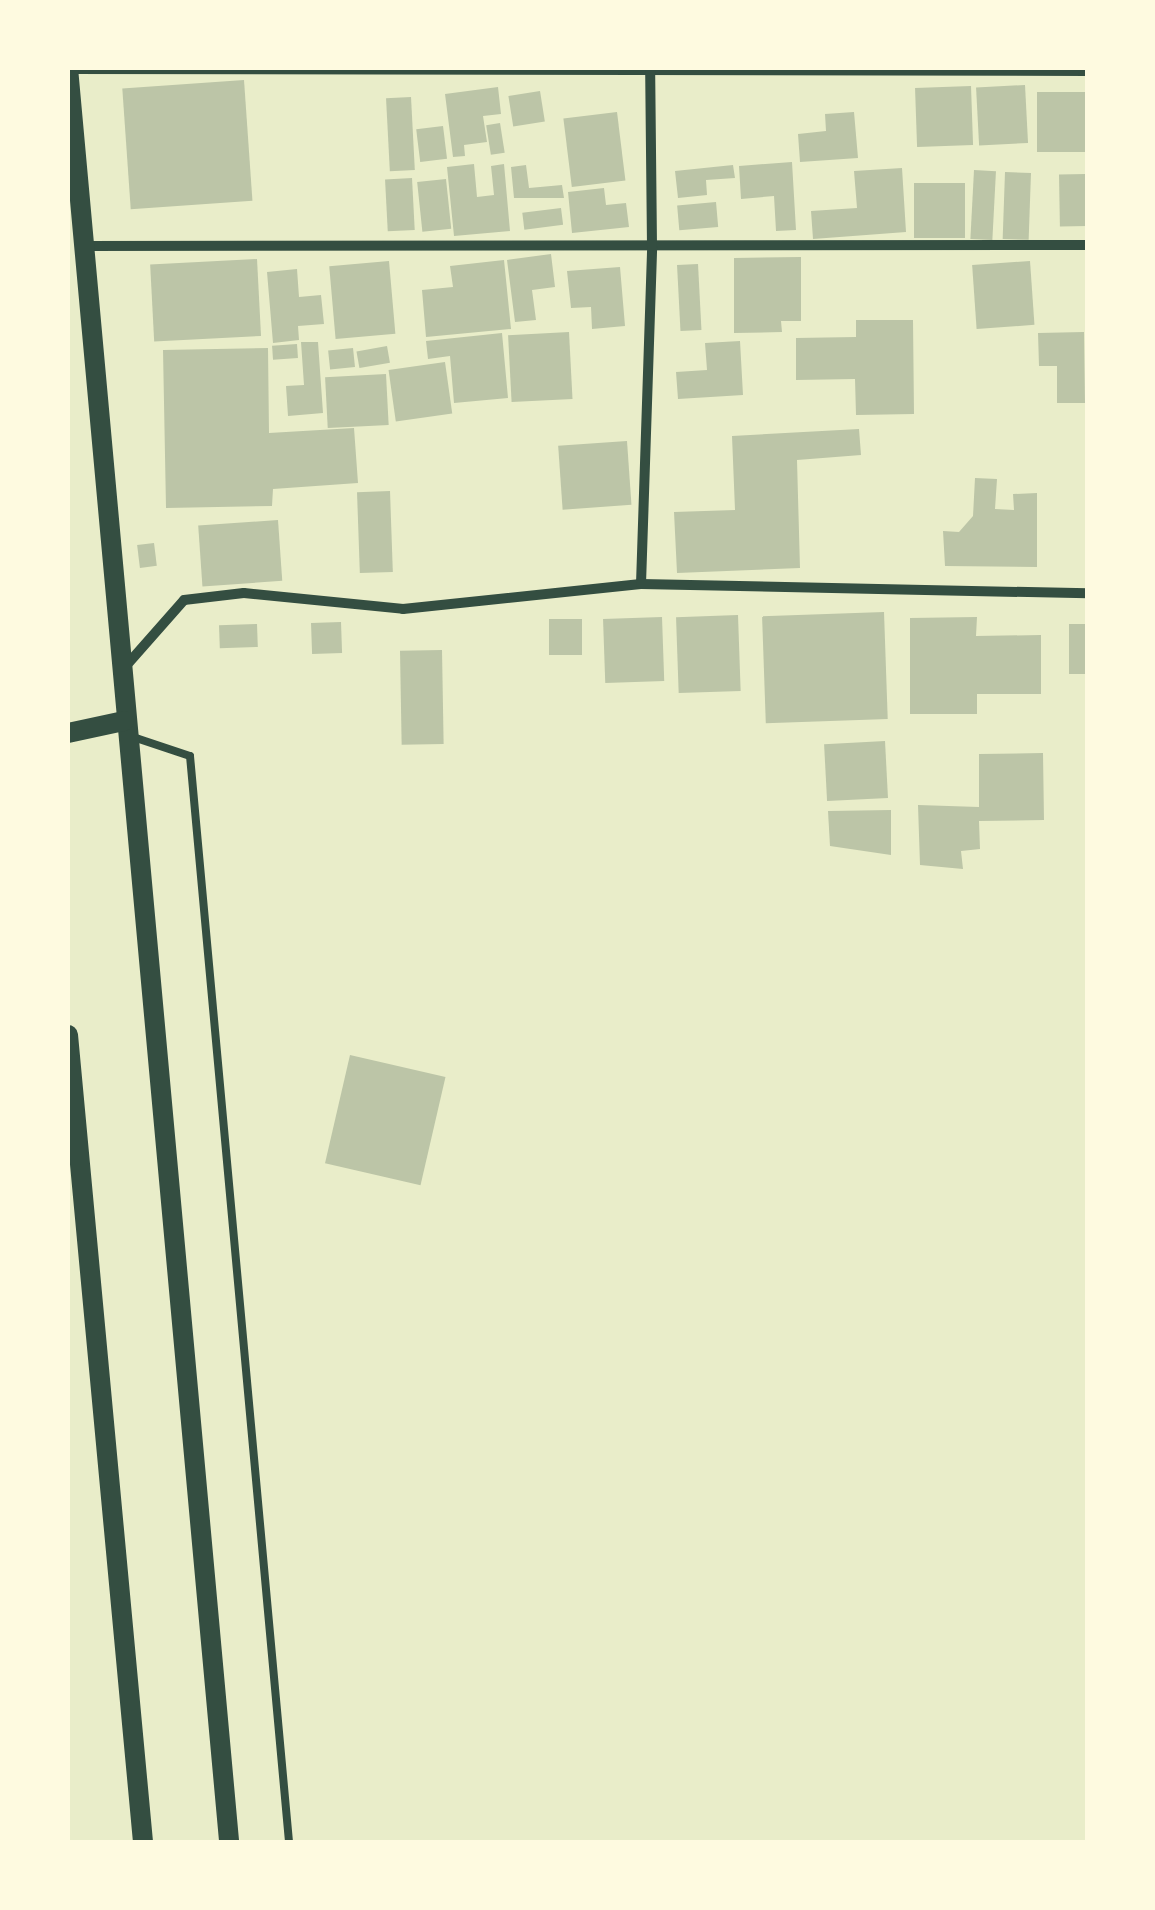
<!DOCTYPE html>
<style>
body{margin:0}
#map{position:relative;width:1155px;height:1910px;overflow:hidden;background:#e9edc9;font-family:"Noto Sans",sans-serif}
div>[style]{position:absolute}
.building>*{inset:0;background:#bcc5a7;transform-origin:0 0}
.service>*{height:8px;margin:-4px;padding:0 4px;transform-origin:4px;border-radius:4px;background:#344e41}
.minor>*{height:10px;margin:-5px;padding:0 5px;transform-origin:5px;border-radius:5px;background:#344e41}
.secondary>*{height:20px;margin:-10px;padding:0 10px;transform-origin:10px;border-radius:10px;background:#344e41}
span{translate:-50% -50%;white-space:nowrap;text-align:center;line-height:1.15;-webkit-text-stroke:10px #fefae0;paint-order:stroke}
.frame{position:absolute;inset:0;border:70px solid #fefae0;pointer-events:none}
</style>
<div id="map">
<div class="building">
<div style="left:244px;top:80px;width:121px;height:122px;rotate:86deg"></div>
<div style="left:1025px;top:85px;width:58px;height:49px;rotate:87deg"></div>
<div style="left:971px;top:86px;width:59px;height:56px;rotate:88deg"></div>
<div style="clip-path:polygon(498px 87px,501px 114px,483px 116px,487px 142px,464px 145px,465px 156px,453px 157px,445px 94px)"></div>
<div style="left:540px;top:91px;width:31px;height:32px;rotate:81deg"></div>
<div style="left:1037px;top:92px;width:48px;height:60px"></div>
<div style="left:411px;top:97px;width:73px;height:25px;rotate:87deg"></div>
<div style="left:617px;top:112px;width:69px;height:54px;rotate:83deg"></div>
<div style="clip-path:polygon(854px 112px,858px 158px,800px 162px,798px 134px,826px 131px,825px 114px)"></div>
<div style="left:500px;top:123px;width:30px;height:14px;rotate:81deg"></div>
<div style="left:443px;top:126px;width:33px;height:27px;rotate:83deg"></div>
<div style="clip-path:polygon(792px 162px,796px 230px,776px 231px,774px 196px,741px 199px,739px 166px)"></div>
<div style="clip-path:polygon(474px 164px,477px 197px,494px 195px,491px 166px,504px 164px,510px 231px,454px 236px,447px 167px)"></div>
<div style="clip-path:polygon(526px 165px,529px 188px,562px 185px,564px 198px,514px 198px,511px 167px)"></div>
<div style="clip-path:polygon(733px 165px,735px 178px,706px 180px,707px 195px,678px 198px,675px 171px)"></div>
<div style="clip-path:polygon(902px 168px,906px 232px,813px 239px,811px 211px,857px 208px,854px 171px)"></div>
<div style="left:974px;top:170px;width:22px;height:69px;rotate:3deg"></div>
<div style="left:1005px;top:172px;width:26px;height:67px;rotate:2deg"></div>
<div style="left:1086px;top:174px;width:52px;height:27px;rotate:89deg"></div>
<div style="left:412px;top:178px;width:52px;height:27px;rotate:87deg"></div>
<div style="left:446px;top:179px;width:50px;height:29px;rotate:84deg"></div>
<div style="left:914px;top:183px;width:51px;height:55px"></div>
<div style="clip-path:polygon(604px 188px,606px 205px,626px 203px,629px 227px,572px 233px,568px 192px)"></div>
<div style="left:716px;top:202px;width:25px;height:39px;rotate:85deg"></div>
<div style="left:561px;top:208px;width:17px;height:39px;rotate:83deg"></div>
<div style="clip-path:polygon(551px 254px,555px 287px,532px 290px,536px 320px,515px 322px,507px 260px)"></div>
<div style="clip-path:polygon(801px 257px,801px 321px,781px 321px,782px 332px,734px 333px,734px 258px)"></div>
<div style="left:257px;top:259px;width:77px;height:107px;rotate:87deg"></div>
<div style="clip-path:polygon(504px 260px,511px 329px,426px 337px,422px 290px,453px 287px,450px 266px)"></div>
<div style="left:389px;top:261px;width:73px;height:60px;rotate:85deg"></div>
<div style="left:1030px;top:261px;width:64px;height:58px;rotate:86deg"></div>
<div style="left:698px;top:264px;width:66px;height:21px;rotate:87deg"></div>
<div style="clip-path:polygon(620px 267px,625px 326px,592px 329px,591px 307px,571px 308px,567px 271px)"></div>
<div style="clip-path:polygon(297px 269px,299px 297px,321px 295px,324px 324px,298px 326px,299px 340px,273px 343px,267px 272px)"></div>
<div style="clip-path:polygon(856px 320px,913px 320px,914px 414px,856px 415px,855px 379px,796px 380px,796px 338px,856px 337px)"></div>
<div style="left:569px;top:332px;width:67px;height:61px;rotate:87deg"></div>
<div style="clip-path:polygon(1084px 332px,1085px 403px,1057px 403px,1057px 366px,1039px 366px,1038px 333px)"></div>
<div style="clip-path:polygon(502px 333px,508px 398px,454px 403px,450px 356px,428px 359px,426px 341px)"></div>
<div style="clip-path:polygon(740px 341px,743px 395px,678px 399px,676px 372px,707px 370px,705px 343px)"></div>
<div style="clip-path:polygon(301px 342px,318px 342px,323px 413px,288px 416px,286px 386px,304px 385px)"></div>
<div style="left:297px;top:344px;width:14px;height:25px;rotate:86deg"></div>
<div style="left:387px;top:346px;width:17px;height:31px;rotate:80deg"></div>
<div style="clip-path:polygon(268px 348px,269px 433px,354px 428px,358px 483px,273px 489px,272px 506px,166px 508px,163px 350px)"></div>
<div style="left:353px;top:348px;width:19px;height:25px;rotate:84deg"></div>
<div style="left:445px;top:362px;width:52px;height:57px;rotate:82deg"></div>
<div style="left:386px;top:374px;width:51px;height:61px;rotate:87deg"></div>
<div style="clip-path:polygon(859px 429px,861px 455px,797px 460px,800px 568px,677px 573px,674px 512px,735px 510px,732px 436px)"></div>
<div style="left:627px;top:441px;width:64px;height:69px;rotate:86deg"></div>
<div style="clip-path:polygon(975px 478px,997px 479px,995px 509px,1014px 510px,1013px 494px,1037px 493px,1037px 567px,945px 566px,943px 531px,959px 532px,973px 516px)"></div>
<div style="left:390px;top:491px;width:81px;height:33px;rotate:88deg"></div>
<div style="left:278px;top:520px;width:61px;height:80px;rotate:86deg"></div>
<div style="left:154px;top:543px;width:23px;height:17px;rotate:83deg"></div>
<div style="left:884px;top:612px;width:107px;height:122px;rotate:88deg"></div>
<div style="left:738px;top:615px;width:76px;height:62px;rotate:88deg"></div>
<div style="left:662px;top:617px;width:64px;height:59px;rotate:88deg"></div>
<div style="clip-path:polygon(977px 617px,976px 636px,1041px 635px,1041px 694px,977px 694px,977px 714px,910px 714px,910px 618px)"></div>
<div style="left:549px;top:619px;width:33px;height:36px"></div>
<div style="left:341px;top:622px;width:31px;height:30px;rotate:88deg"></div>
<div style="left:257px;top:624px;width:23px;height:38px;rotate:88deg"></div>
<div style="left:1069px;top:624px;width:19px;height:50px"></div>
<div style="left:442px;top:650px;width:94px;height:42px;rotate:89deg"></div>
<div style="left:885px;top:741px;width:57px;height:61px;rotate:87deg"></div>
<div style="clip-path:polygon(1043px 753px,1044px 820px,979px 821px,980px 849px,961px 851px,963px 869px,920px 865px,918px 805px,979px 807px,979px 754px)"></div>
<div style="clip-path:polygon(891px 810px,891px 855px,830px 846px,828px 811px)"></div>
<div style="left:350px;top:1055px;width:98px;height:111px;rotate:13deg"></div>
</div>
<div class="service">
<div style="left:133px;top:737px;width:60px;rotate:18.4deg"></div>
<div style="left:190px;top:756px;width:1091px;rotate:84.79deg"></div>
</div>
<div class="minor">
<div style="left:68px;top:69px;width:1020px;rotate:0.11deg"></div>
<div style="left:84px;top:246px;width:1004px;rotate:-0.06deg"></div>
<div style="left:641px;top:584px;width:338px;rotate:-88.1deg"></div>
<div style="left:652px;top:246px;width:178px;rotate:-90.6deg"></div>
<div style="left:125px;top:667px;width:89px;rotate:-48.6deg"></div>
<div style="left:184px;top:600px;width:60px;rotate:-6.7deg"></div>
<div style="left:244px;top:593px;width:160px;rotate:5.7deg"></div>
<div style="left:403px;top:609px;width:239px;rotate:-6deg"></div>
<div style="left:641px;top:584px;width:447px;rotate:1.2deg"></div>
</div>
<div class="secondary">
<div style="left:68px;top:68px;width:1781px;rotate:84.81deg"></div>
<div style="left:68px;top:733px;width:57px;rotate:-12.1deg"></div>
<div style="left:68px;top:1035px;width:810px;rotate:84.69deg"></div>
</div>
<div class="frame"></div>
</div>
